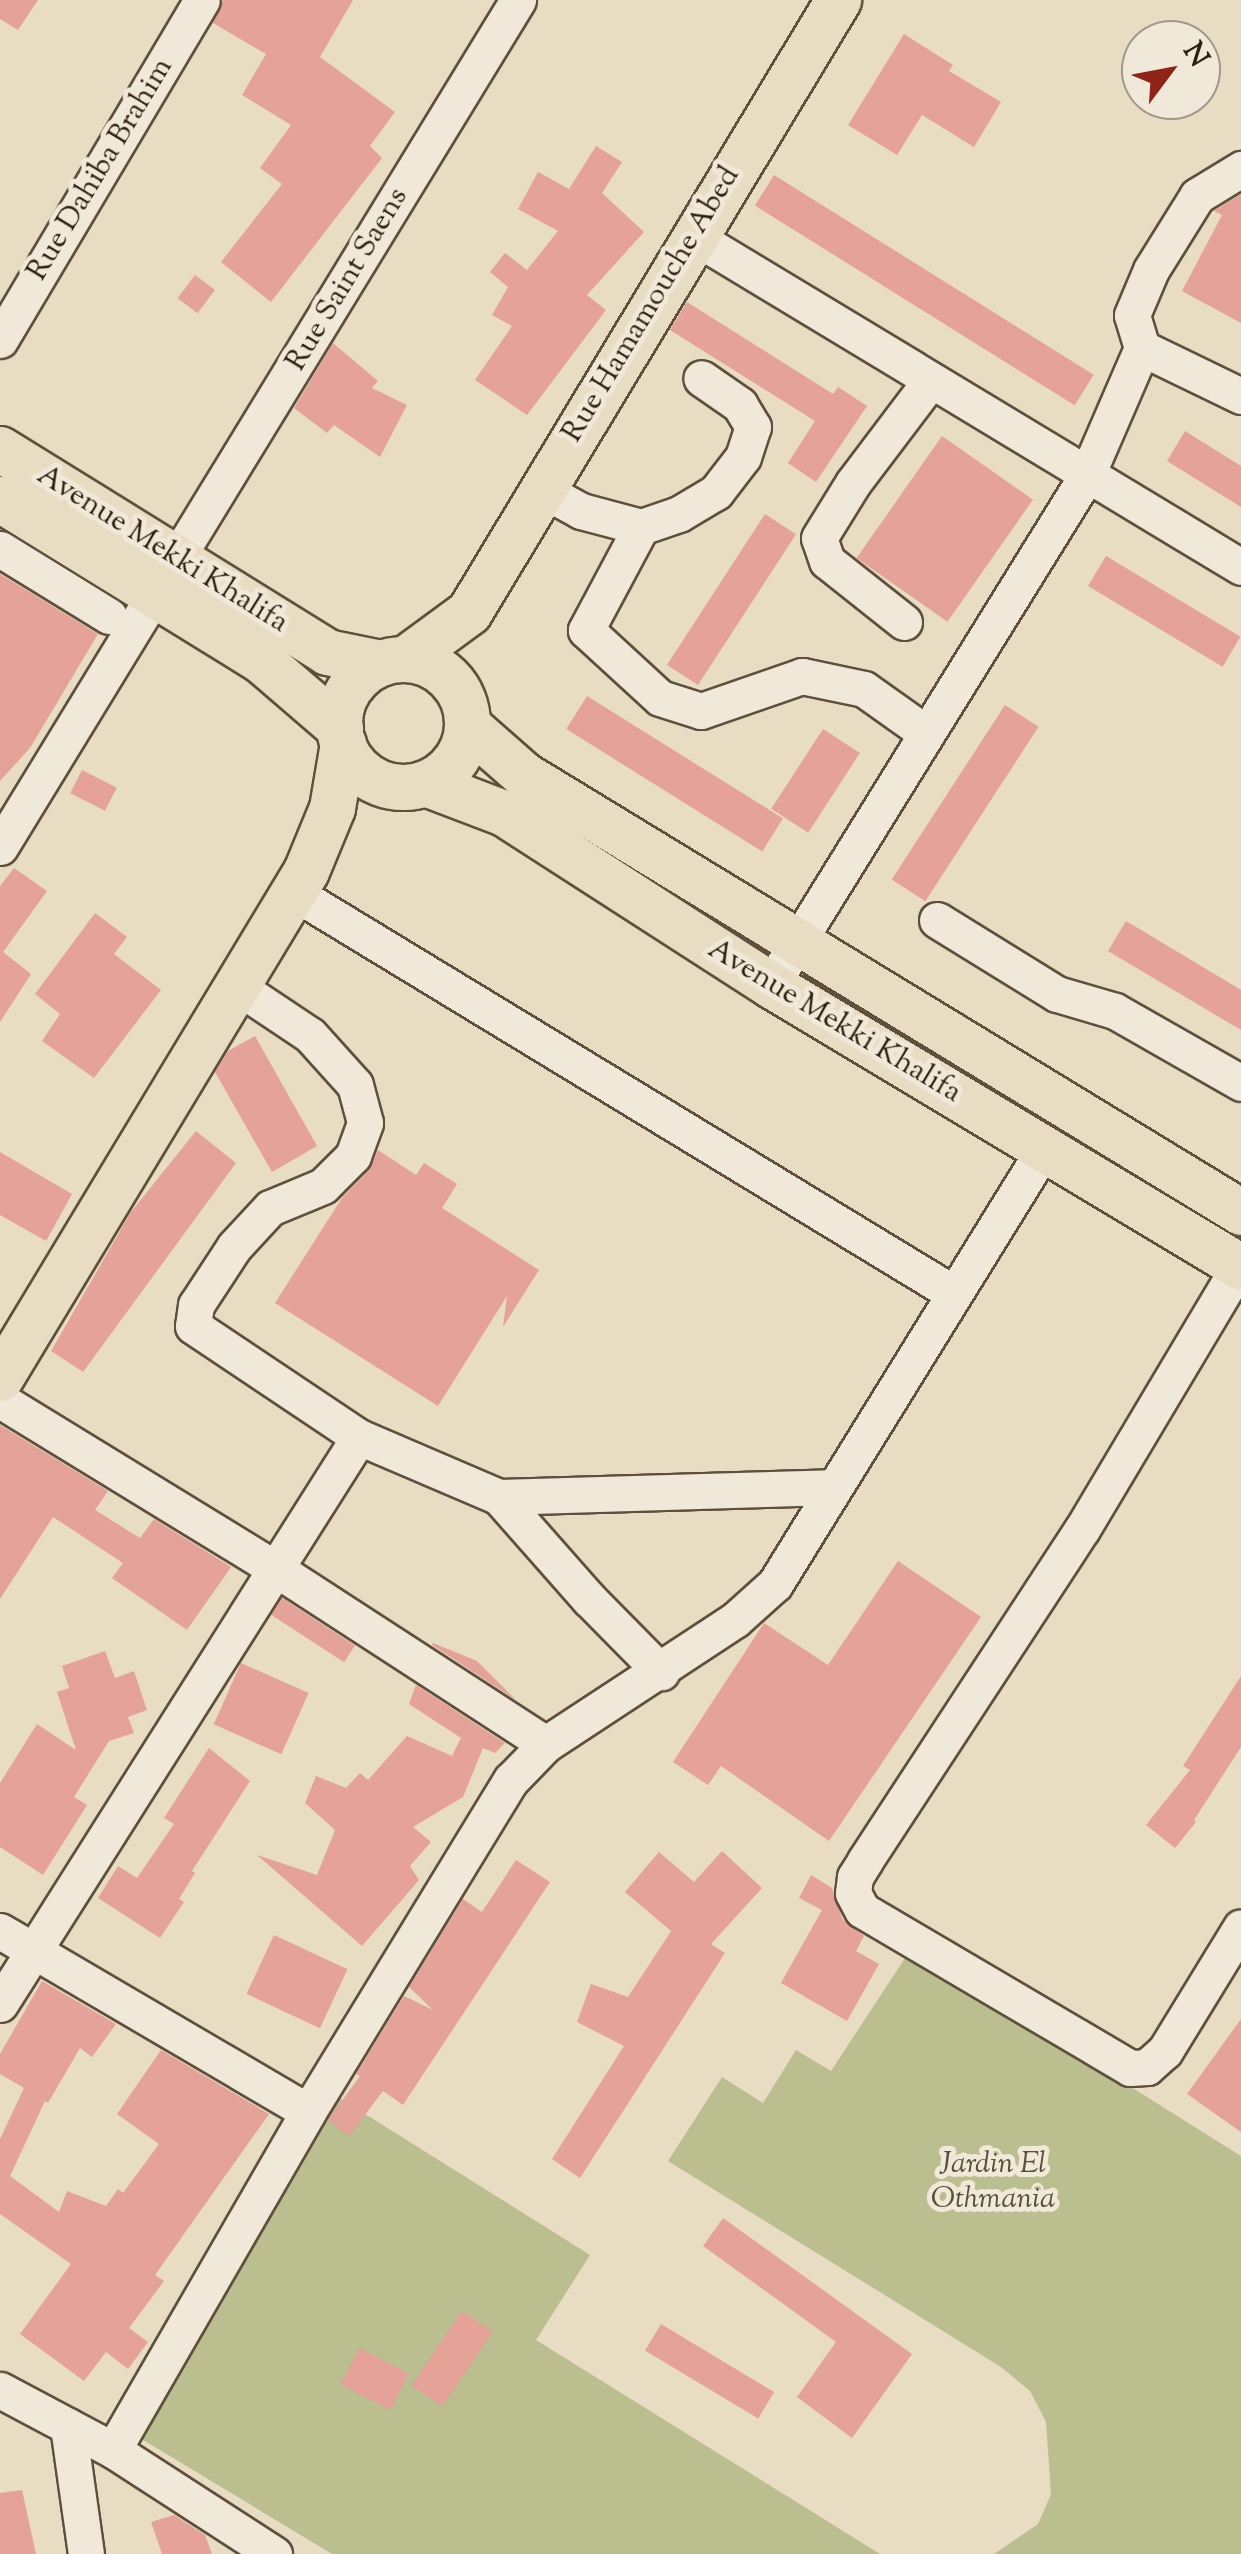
<!DOCTYPE html>
<style>
body{margin:0}
#map{position:relative;width:1241px;height:2554px;overflow:hidden;background:#e8dcc3;font-family:"Sorts Mill Goudy",serif}
div>[style]{position:absolute}
.green>*{inset:0;background:#bbbf90}
.building>*{inset:0;background:#e4a298;transform-origin:0 0}
.roads{filter:drop-shadow(2px 0 #5e503c) drop-shadow(-2px 0 #5e503c) drop-shadow(0 2px #5e503c) drop-shadow(0 -2px #5e503c)}
.minor>*{height:35px;margin:-17.5px;padding:0 17.5px;transform-origin:17.5px;border-radius:17.5px;background:#f0e8d8}
.major>*{height:45px;margin:-22.5px;padding:0 22.5px;transform-origin:22.5px;border-radius:22.5px;background:#e8dcc3}
.major>.ring{margin:-22.5px;padding:0;box-sizing:content-box;background:none;border:45px solid #e8dcc3;border-radius:50%}
span{translate:-50% -50%;white-space:nowrap;text-align:center;line-height:1.15;-webkit-text-stroke:10px #f0e8d8;paint-order:stroke}
.street-label{font-size:30px;color:#30210f}
.park-label{font-size:30px;color:#5a5036;font-style:italic}
.north{position:absolute;left:1121px;top:20px;width:100px;height:100px;box-sizing:border-box;background:#f0e8d8;border:2px solid #a39888;border-radius:50%;rotate:58deg;font-size:28px;font-weight:700;line-height:40px;text-align:center;color:#30210f}
.north::after{content:'';display:block;margin:auto;width:35px;height:45px;background:#8f2418;clip-path:polygon(50% 0,100% 100%,50% 72%,0 100%)}
</style>
<div id="map">
<div class="green">
<div style="clip-path:polygon(911px 1949px,1241px 2156px,1241px 2554px,994px 2554px,1038px 2524px,1051px 2494px,1046px 2422px,1030px 2391px,1001px 2367px,668px 2161px,722px 2077px,763px 2103px,796px 2050px,831px 2071px)"></div>
<div style="clip-path:polygon(338px 2097px,590px 2255px,536px 2340px,880px 2554px,332px 2554px,130px 2432px)"></div>
</div>
<div class="building">
<div style="clip-path:polygon(0 0,38px 0,18px 30px,0 19px)"></div>
<div style="clip-path:polygon(223px 0,353px 0,320px 57px,395px 112px,370px 146px,382px 158px,271px 302px,221px 262px,282px 184px,260px 168px,291px 125px,242px 95px,266px 54px,213px 23px)"></div>
<div style="clip-path:polygon(904px 34px,953px 65px,949px 71px,1001px 102px,974px 147px,922px 115px,897px 155px,848px 125px)"></div>
<div style="clip-path:polygon(596px 146px,622px 162px,602px 193px,644px 232px,587px 295px,606px 310px,527px 415px,475px 380px,512px 326px,492px 315px,508px 287px,490px 272px,505px 253px,527px 270px,558px 231px,518px 209px,538px 172px,569px 189px)"></div>
<div style="left:774px;top:175px;width:377px;height:36px;rotate:32deg"></div>
<div style="clip-path:polygon(1241px 194px,1241px 323px,1182px 291px,1222px 215px,1214px 211px)"></div>
<div style="left:195px;top:275px;width:25px;height:29px;rotate:37deg"></div>
<div style="clip-path:polygon(687px 302px,833px 394px,838px 387px,867px 406px,816px 482px,788px 463px,815px 421px,670px 330px)"></div>
<div style="clip-path:polygon(333px 343px,378px 381px,372px 388px,407px 405px,380px 457px,334px 425px,327px 433px,294px 408px)"></div>
<div style="clip-path:polygon(1185px 431px,1241px 466px,1241px 507px,1167px 461px)"></div>
<div style="left:942px;top:436px;width:111px;height:149px;rotate:35deg"></div>
<div style="left:765px;top:514px;width:37px;height:180px;rotate:33deg"></div>
<div style="left:1106px;top:556px;width:157px;height:35px;rotate:31deg"></div>
<div style="clip-path:polygon(0 574px,98px 634px,30px 748px,0 781px)"></div>
<div style="left:587px;top:696px;width:231px;height:39px;rotate:32deg"></div>
<div style="left:1005px;top:705px;width:40px;height:208px;rotate:33deg"></div>
<div style="left:823px;top:729px;width:44px;height:95px;rotate:33deg"></div>
<div style="left:82px;top:770px;width:39px;height:26px;rotate:27deg"></div>
<div style="clip-path:polygon(14px 868px,47px 891px,3px 952px,31px 974px,0 1022px,0 886px)"></div>
<div style="clip-path:polygon(95px 913px,127px 937px,114px 954px,161px 990px,94px 1078px,42px 1041px,60px 1014px,35px 994px)"></div>
<div style="clip-path:polygon(1126px 921px,1241px 990px,1241px 1030px,1108px 951px)"></div>
<div style="clip-path:polygon(255px 1036px,317px 1146px,272px 1172px,215px 1072px,228px 1051px)"></div>
<div style="clip-path:polygon(196px 1131px,236px 1163px,83px 1372px,51px 1351px,131px 1212px)"></div>
<div style="clip-path:polygon(378px 1150px,416px 1175px,424px 1163px,457px 1184px,442px 1208px,539px 1270px,503px 1327px,507px 1296px,438px 1406px,275px 1303px,342px 1198px,369px 1170px)"></div>
<div style="clip-path:polygon(0 1152px,72px 1194px,46px 1241px,0 1215px)"></div>
<div style="clip-path:polygon(0 1425px,108px 1491px,95px 1510px,140px 1538px,154px 1519px,231px 1567px,187px 1630px,112px 1578px,123px 1563px,53px 1517px,0 1599px)"></div>
<div style="clip-path:polygon(898px 1561px,981px 1617px,829px 1841px,721px 1766px,708px 1785px,673px 1762px,764px 1623px,828px 1665px)"></div>
<div style="left:282px;top:1598px;width:87px;height:20px;rotate:33deg"></div>
<div style="clip-path:polygon(433px 1643px,477px 1661px,516px 1700px,432px 1645px)"></div>
<div style="clip-path:polygon(105px 1651px,115px 1678px,134px 1671px,147px 1710px,128px 1717px,134px 1733px,109px 1741px,74px 1797px,87px 1805px,43px 1875px,0 1847px,0 1783px,37px 1724px,76px 1750px,57px 1692px,69px 1688px,62px 1666px)"></div>
<div style="left:241px;top:1663px;width:74px;height:67px;rotate:24deg"></div>
<div style="clip-path:polygon(1241px 1676px,1241px 1747px,1194px 1820px,1196px 1822px,1175px 1848px,1146px 1825px,1190px 1770px,1183px 1766px)"></div>
<div style="clip-path:polygon(416px 1685px,505px 1743px,495px 1753px,483px 1748px,463px 1797px,413px 1827px,431px 1842px,410px 1866px,419px 1880px,362px 1946px,257px 1855px,317px 1875px,335px 1830px,305px 1803px,316px 1776px,346px 1788px,360px 1773px,368px 1780px,407px 1736px,452px 1756px,461px 1738px,409px 1704px)"></div>
<div style="clip-path:polygon(209px 1748px,250px 1781px,192px 1871px,195px 1873px,179px 1899px,184px 1902px,160px 1938px,98px 1898px,118px 1866px,137px 1878px,174px 1824px,164px 1818px)"></div>
<div style="clip-path:polygon(722px 1851px,762px 1888px,711px 1944px,725px 1953px,580px 2178px,552px 2159px,624px 2046px,577px 2022px,591px 1984px,628px 1997px,671px 1931px,625px 1892px,659px 1852px,694px 1882px)"></div>
<div style="clip-path:polygon(516px 1860px,550px 1882px,403px 2105px,383px 2091px,349px 2136px,328px 2120px,360px 2076px,356px 2074px,404px 1996px,433px 2010px,409px 1987px,463px 1899px,482px 1912px)"></div>
<div style="clip-path:polygon(811px 1875px,832px 1888px,843px 1920px,864px 1936px,856px 1951px,879px 1964px,847px 2021px,781px 1983px,822px 1910px,799px 1898px)"></div>
<div style="left:274px;top:1935px;width:81px;height:65px;rotate:25deg"></div>
<div style="clip-path:polygon(42px 1981px,116px 2024px,92px 2057px,80px 2048px,48px 2103px,45px 2101px,10px 2176px,59px 2212px,67px 2191px,106px 2206px,118px 2189px,123px 2193px,159px 2144px,117px 2114px,161px 2050px,269px 2114px,155px 2275px,164px 2281px,129px 2328px,148px 2342px,128px 2369px,106px 2352px,84px 2381px,20px 2334px,71px 2264px,0 2214px,0 2139px,24px 2088px,0 2074px,0 2054px)"></div>
<div style="clip-path:polygon(1241px 2019px,1241px 2132px,1187px 2094px)"></div>
<div style="clip-path:polygon(723px 2218px,912px 2354px,852px 2438px,797px 2397px,836px 2342px,703px 2246px)"></div>
<div style="left:462px;top:2311px;width:37px;height:90px;rotate:34deg"></div>
<div style="left:661px;top:2324px;width:132px;height:31px;rotate:31deg"></div>
<div style="left:359px;top:2348px;width:56px;height:41px;rotate:27deg"></div>
<div style="clip-path:polygon(22px 2490px,36px 2554px,0 2554px,0 2493px)"></div>
<div style="clip-path:polygon(174px 2515px,205px 2535px,212px 2554px,162px 2554px,151px 2522px)"></div>
</div>
<div class="roads">
<div class="minor">
<div style="left:693px;top:236px;width:640px;rotate:31.13deg"></div>
<div style="left:0;top:340px;width:395px;rotate:-59.3deg"></div>
<div style="left:1142px;top:348px;width:110px;rotate:25.9deg"></div>
<div style="left:541px;top:489px;width:46px;rotate:28.8deg"></div>
<div style="left:581px;top:511px;width:62px;rotate:14.9deg"></div>
<div style="left:641px;top:527px;width:40px;rotate:-18.9deg"></div>
<div style="left:679px;top:514px;width:43px;rotate:-30.7deg"></div>
<div style="left:716px;top:492px;width:44px;rotate:-52.4deg"></div>
<div style="left:743px;top:457px;width:32px;rotate:-72deg"></div>
<div style="left:753px;top:427px;width:26px;rotate:-121deg"></div>
<div style="left:740px;top:405px;width:47px;rotate:-145.3deg"></div>
<div style="left:641px;top:527px;width:117px;rotate:118.1deg"></div>
<div style="left:586px;top:630px;width:100px;rotate:42.6deg"></div>
<div style="left:660px;top:698px;width:43px;rotate:17.6deg"></div>
<div style="left:701px;top:711px;width:107px;rotate:-19.1deg"></div>
<div style="left:802px;top:676px;width:63px;rotate:11.8deg"></div>
<div style="left:864px;top:689px;width:76px;rotate:35.4deg"></div>
<div style="left:0;top:549px;width:128px;rotate:31.6deg"></div>
<div style="left:904px;top:622px;width:98px;rotate:-141.6deg"></div>
<div style="left:827px;top:561px;width:24px;rotate:-109deg"></div>
<div style="left:819px;top:538px;width:65px;rotate:-58.3deg"></div>
<div style="left:853px;top:483px;width:129px;rotate:-52.9deg"></div>
<div style="left:0;top:847px;width:993px;rotate:-58.55deg"></div>
<div style="left:293px;top:892px;width:772px;rotate:31.28deg"></div>
<div style="left:937px;top:920px;width:141px;rotate:31.7deg"></div>
<div style="left:1057px;top:994px;width:60px;rotate:16.3deg"></div>
<div style="left:1115px;top:1011px;width:145px;rotate:29.7deg"></div>
<div style="left:235px;top:985px;width:90px;rotate:33.7deg"></div>
<div style="left:310px;top:1035px;width:67px;rotate:48deg"></div>
<div style="left:355px;top:1085px;width:39px;rotate:75deg"></div>
<div style="left:365px;top:1123px;width:35px;rotate:110deg"></div>
<div style="left:353px;top:1156px;width:42px;rotate:135deg"></div>
<div style="left:323px;top:1186px;width:57px;rotate:157.5deg"></div>
<div style="left:270px;top:1208px;width:53px;rotate:132.7deg"></div>
<div style="left:234px;top:1247px;width:69px;rotate:123.2deg"></div>
<div style="left:196px;top:1305px;width:21px;rotate:98deg"></div>
<div style="left:193px;top:1326px;width:200px;rotate:33.8deg"></div>
<div style="left:359px;top:1437px;width:152px;rotate:23.2deg"></div>
<div style="left:499px;top:1497px;width:136px;rotate:48.6deg"></div>
<div style="left:589px;top:1599px;width:103px;rotate:45.4deg"></div>
<div style="left:771px;top:985px;width:600px;rotate:-58.22deg"></div>
<div style="left:1087px;top:475px;width:138px;rotate:-66.6deg"></div>
<div style="left:1142px;top:348px;width:34px;rotate:-107deg"></div>
<div style="left:1132px;top:315px;width:49px;rotate:-67.1deg"></div>
<div style="left:1151px;top:270px;width:87px;rotate:-58.1deg"></div>
<div style="left:1197px;top:196px;width:52px;rotate:-31.5deg"></div>
<div style="left:1239px;top:1266px;width:306px;rotate:120.8deg"></div>
<div style="left:1082px;top:1529px;width:397px;rotate:123.2deg"></div>
<div style="left:865px;top:1861px;width:19px;rotate:122deg"></div>
<div style="left:855px;top:1877px;width:16px;rotate:97deg"></div>
<div style="left:853px;top:1893px;width:19px;rotate:62deg"></div>
<div style="left:862px;top:1910px;width:311px;rotate:30.5deg"></div>
<div style="left:1130px;top:2068px;width:17px;rotate:-3deg"></div>
<div style="left:1147px;top:2067px;width:24px;rotate:-42deg"></div>
<div style="left:1165px;top:2051px;width:145px;rotate:-58.5deg"></div>
<div style="left:0;top:1400px;width:320px;rotate:31.5deg"></div>
<div style="left:273px;top:1567px;width:325px;rotate:33deg"></div>
<div style="left:499px;top:1497px;width:332px;rotate:-1.7deg"></div>
<div style="left:0;top:1931px;width:357px;rotate:30.4deg"></div>
<div style="left:0;top:2004px;width:671px;rotate:-57.66deg"></div>
<div style="left:0;top:2390px;width:128px;rotate:28deg"></div>
<div style="left:113px;top:2450px;width:192px;rotate:32.9deg"></div>
<div style="left:68px;top:2426px;width:129px;rotate:82deg"></div>
<div style="left:113px;top:2450px;width:390px;rotate:-60deg"></div>
<div style="left:308px;top:2112px;width:389px;rotate:-58.6deg"></div>
<div style="left:511px;top:1780px;width:50px;rotate:-45.8deg"></div>
<div style="left:546px;top:1744px;width:227px;rotate:-33.3deg"></div>
<div style="left:736px;top:1619px;width:52px;rotate:-41.9deg"></div>
<div style="left:775px;top:1584px;width:511px;rotate:-58.27deg"></div>
</div>
<div class="major">
<div style="left:0;top:449px;width:385px;rotate:31.8deg"></div>
<div style="left:327px;top:652px;width:55px;rotate:11.5deg"></div>
<div style="left:0;top:499px;width:308px;rotate:31.7deg"></div>
<div style="left:262px;top:661px;width:103px;rotate:40.7deg"></div>
<div style="left:405px;top:659px;width:79px;rotate:-36.3deg"></div>
<div style="left:469px;top:612px;width:715px;rotate:-58.91deg"></div>
<div class="ring" style="left:339px;top:659px;width:83px;height:83px"></div>
<div style="left:467px;top:725px;width:76px;rotate:41.3deg"></div>
<div style="left:524px;top:775px;width:840px;rotate:31.36deg"></div>
<div style="left:425px;top:783px;width:85px;rotate:20.8deg"></div>
<div style="left:504px;top:813px;width:318px;rotate:32.8deg"></div>
<div style="left:771px;top:985px;width:548px;rotate:30.96deg"></div>
<div style="left:0;top:1378px;width:592px;rotate:-58.89deg"></div>
<div style="left:306px;top:871px;width:68px;rotate:-67.6deg"></div>
<div style="left:332px;top:808px;width:66px;rotate:-80.4deg"></div>
</div>
</div>
<div class="street-label">
<span style="left:101px;top:170px;rotate:-59deg">Rue Dahiba Brahim</span>
<span style="left:348px;top:280px;rotate:-59deg">Rue Saint Saens</span>
<span style="left:652px;top:305px;rotate:-59deg">Rue Hamamouche Abed</span>
<span style="left:162px;top:550px;rotate:32deg">Avenue Mekki Khalifa</span>
<span style="left:834px;top:1022px;rotate:31deg">Avenue Mekki Khalifa</span>
</div>
<div class="park-label">
<span style="left:993px;top:2182px">Jardin El<br>Othmania</span>
</div>
<div class="north">N</div>
</div>
